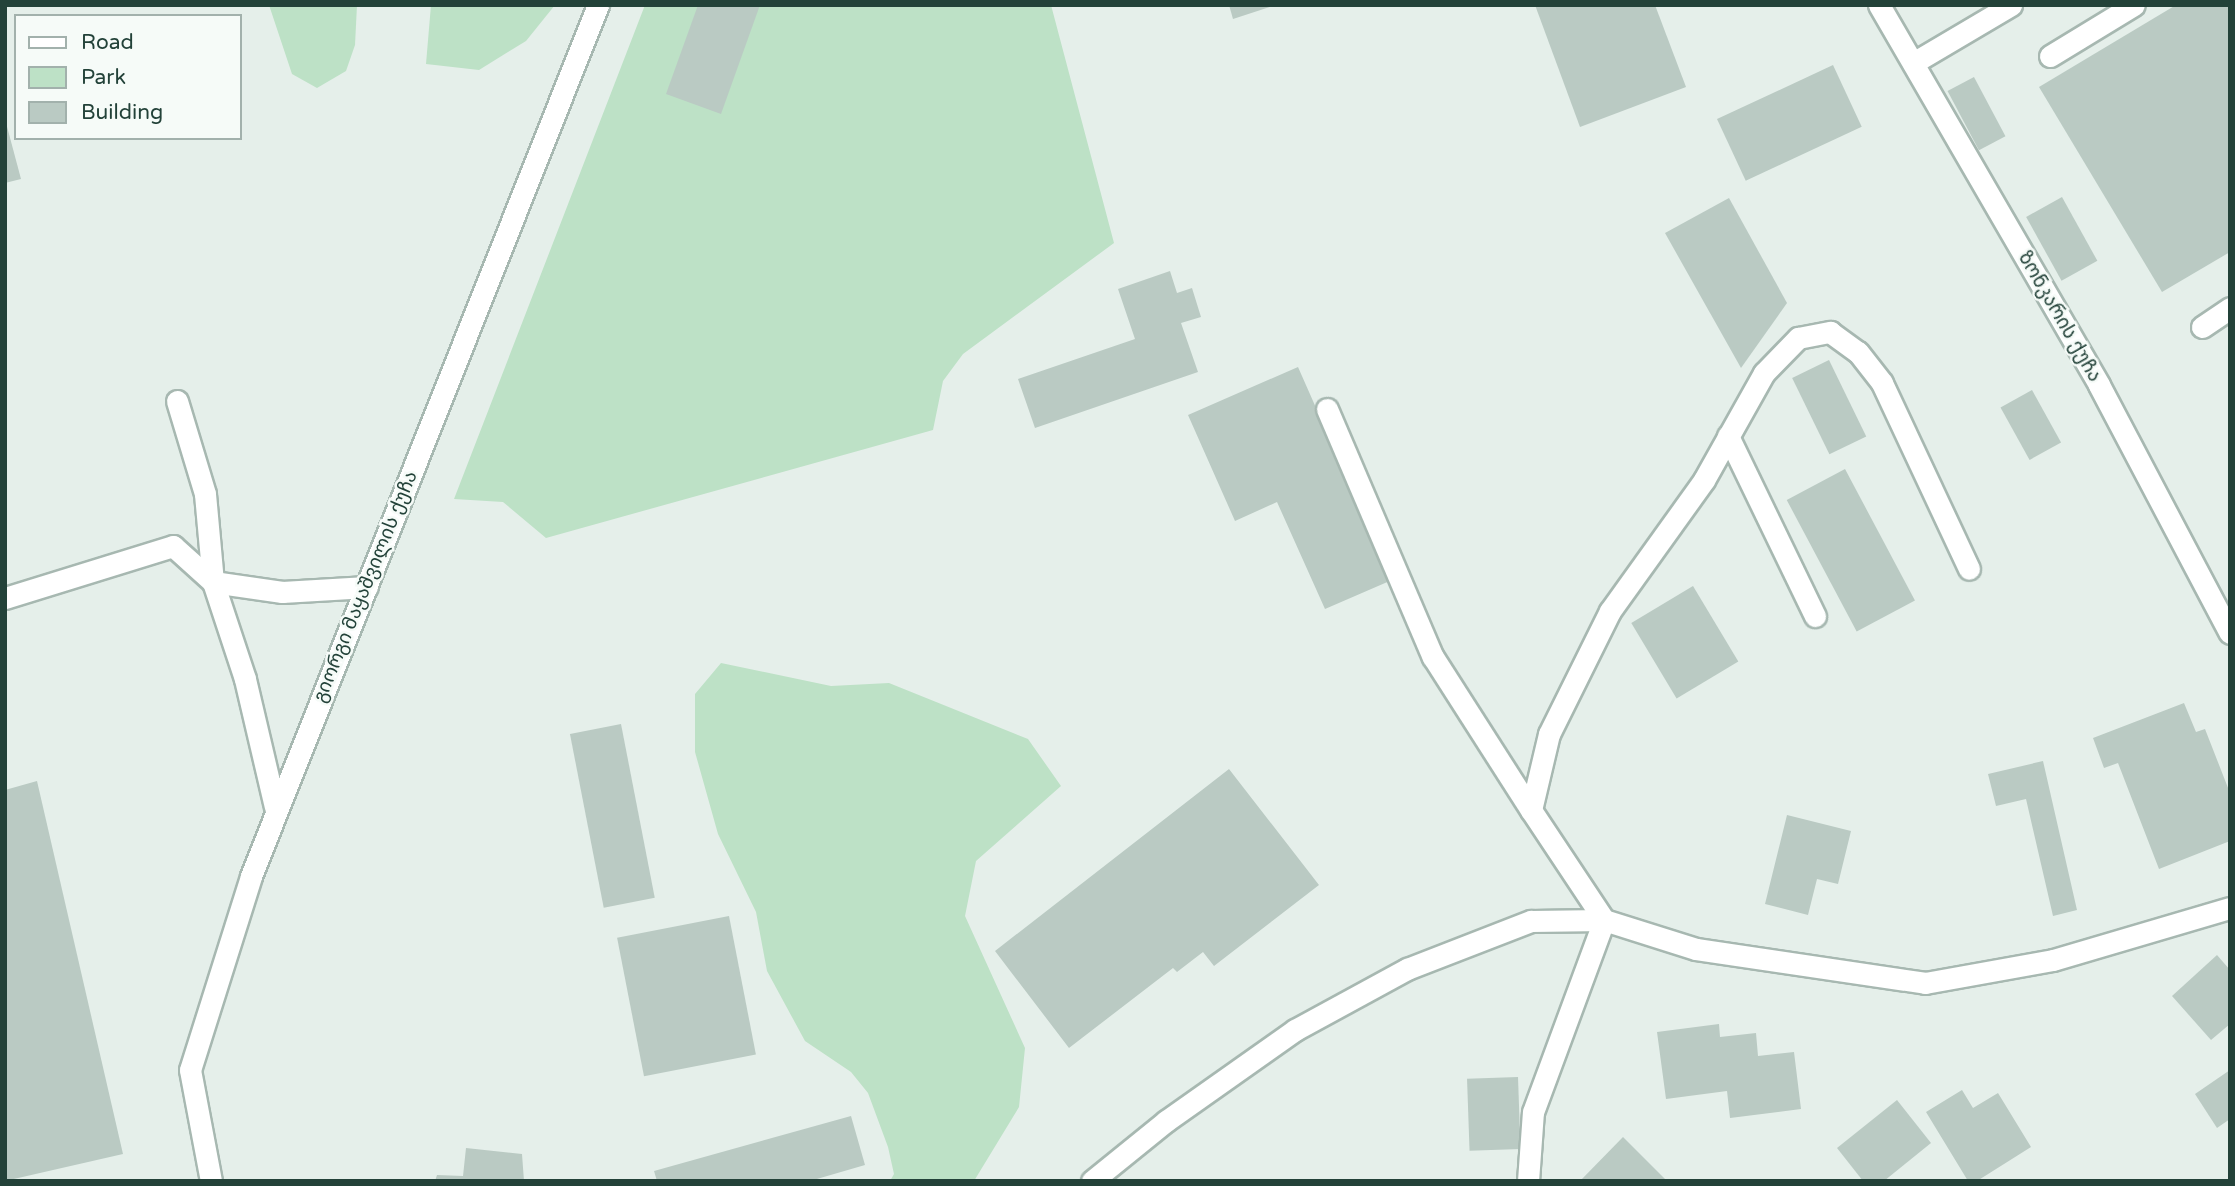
<!DOCTYPE html>
<meta charset="utf-8">
<style>
body{margin:0}
#map{position:relative;width:2235px;height:1186px;overflow:hidden;background:#e5efea;font-family:"Varela Round","Noto Sans Georgian",sans-serif}
div>[style]{position:absolute}
.green>*{inset:0;background:#bde1c6}
.building>*{inset:0;background:#bacac3;transform-origin:0 0}
.roads{filter:drop-shadow(2px 0 #a7b8b1) drop-shadow(-2px 0 #a7b8b1) drop-shadow(0 2px #a7b8b1) drop-shadow(0 -2px #a7b8b1)}
.minor>*{height:21px;margin:-10.5px;padding:0 10.5px;transform-origin:10.5px;border-radius:10.5px;background:#fff}
span{translate:-50% -50%;white-space:nowrap;text-align:center;line-height:1.15;-webkit-text-stroke:5px #f6fbf8;paint-order:stroke}
.street-label{font-size:19px;color:#234239}
.frame{position:absolute;inset:0;border:7px solid #234239;pointer-events:none}
.legend{position:absolute;left:14px;top:14px;width:228px;height:126px;box-sizing:border-box;background:#f6fbf8;border:2px solid #a2b1ac;margin:0;padding:9px 12px;list-style:none;font-size:21px;color:#234239}
.legend li{display:flex;align-items:center;gap:14px;height:35px}
.legend b{width:35px;border:2px solid #a2b1ac}
</style>
<div id="map">
<div class="green">
<div style="clip-path:polygon(269px 5px,357px 5px,355px 45px,346px 71px,317px 88px,292px 74px)"></div>
<div style="clip-path:polygon(431px 5px,555px 5px,526px 41px,479px 70px,426px 64px)"></div>
<div style="clip-path:polygon(645px 5px,1051px 5px,1114px 243px,963px 354px,943px 381px,933px 430px,546px 538px,503px 502px,454px 499px)"></div>
<div style="clip-path:polygon(721px 663px,831px 686px,889px 683px,1028px 739px,1061px 786px,976px 861px,965px 916px,1025px 1048px,1019px 1107px,974px 1181px,890px 1181px,894px 1174px,888px 1147px,868px 1093px,851px 1072px,805px 1041px,767px 971px,756px 912px,718px 834px,695px 752px,695px 694px)"></div>
</div>
<div class="building">
<div style="clip-path:polygon(698px 5px,760px 5px,721px 114px,666px 94px)"></div>
<div style="clip-path:polygon(1229px 5px,1272px 5px,1273px 6px,1233px 19px)"></div>
<div style="clip-path:polygon(1535px 5px,1655px 5px,1686px 87px,1580px 127px)"></div>
<div style="clip-path:polygon(2176px 5px,2230px 5px,2230px 252px,2162px 292px,2039px 87px)"></div>
<div style="left:1833px;top:65px;width:68px;height:128px;rotate:65deg"></div>
<div style="left:1974px;top:77px;width:67px;height:30px;rotate:62deg"></div>
<div style="clip-path:polygon(5px 119px,21px 179px,5px 183px)"></div>
<div style="left:2062px;top:197px;width:73px;height:41px;rotate:61deg"></div>
<div style="clip-path:polygon(1729px 198px,1787px 303px,1741px 368px,1665px 233px)"></div>
<div style="clip-path:polygon(1170px 271px,1177px 293px,1192px 288px,1201px 317px,1181px 323px,1198px 372px,1035px 428px,1018px 379px,1135px 339px,1118px 289px)"></div>
<div style="left:1829px;top:360px;width:85px;height:41px;rotate:64deg"></div>
<div style="clip-path:polygon(1298px 367px,1392px 580px,1325px 609px,1277px 502px,1235px 521px,1188px 415px)"></div>
<div style="left:2032px;top:390px;width:60px;height:36px;rotate:61deg"></div>
<div style="left:1845px;top:469px;width:149px;height:66px;rotate:62deg"></div>
<div style="left:1693px;top:586px;width:88px;height:72px;rotate:59deg"></div>
<div style="clip-path:polygon(2184px 703px,2196px 732px,2205px 729px,2230px 793px,2230px 841px,2159px 869px,2118px 763px,2104px 768px,2093px 738px)"></div>
<div style="left:621px;top:724px;width:177px;height:52px;rotate:79deg"></div>
<div style="clip-path:polygon(2043px 761px,2077px 910px,2053px 916px,2026px 799px,1996px 806px,1988px 774px)"></div>
<div style="clip-path:polygon(1229px 769px,1319px 885px,1214px 966px,1203px 952px,1177px 972px,1173px 968px,1069px 1048px,995px 951px)"></div>
<div style="clip-path:polygon(37px 781px,123px 1154px,5px 1181px,5px 790px)"></div>
<div style="clip-path:polygon(1787px 815px,1851px 831px,1838px 884px,1817px 879px,1808px 915px,1765px 904px)"></div>
<div style="left:729px;top:916px;width:141px;height:114px;rotate:79deg"></div>
<div style="clip-path:polygon(2217px 955px,2230px 970px,2230px 1024px,2211px 1040px,2172px 996px)"></div>
<div style="clip-path:polygon(1719px 1024px,1720px 1037px,1756px 1033px,1758px 1056px,1794px 1052px,1801px 1109px,1730px 1118px,1727px 1091px,1666px 1099px,1657px 1032px)"></div>
<div style="clip-path:polygon(2230px 1070px,2230px 1119px,2217px 1128px,2195px 1094px)"></div>
<div style="left:1518px;top:1077px;width:72px;height:51px;rotate:88deg"></div>
<div style="clip-path:polygon(1962px 1090px,1973px 1108px,1998px 1093px,2031px 1147px,1977px 1181px,1968px 1181px,1926px 1112px)"></div>
<div style="clip-path:polygon(1897px 1100px,1931px 1143px,1884px 1181px,1863px 1181px,1837px 1148px)"></div>
<div style="clip-path:polygon(851px 1116px,865px 1165px,810px 1181px,657px 1181px,654px 1171px)"></div>
<div style="clip-path:polygon(1623px 1137px,1667px 1181px,1580px 1181px)"></div>
<div style="clip-path:polygon(466px 1148px,522px 1154px,524px 1181px,435px 1181px,437px 1175px,463px 1176px)"></div>
</div>
<div class="roads">
<div class="minor">
<div style="left:1879px;top:5px;width:439px;rotate:59.9deg"></div>
<div style="left:2099px;top:385px;width:280px;rotate:62.2deg"></div>
<div style="left:2050px;top:56px;width:98px;rotate:-31.3deg"></div>
<div style="left:1913px;top:63px;width:114px;rotate:-30.6deg"></div>
<div style="left:2202px;top:327px;width:34px;rotate:-34deg"></div>
<div style="left:177px;top:401px;width:97px;rotate:73.2deg"></div>
<div style="left:205px;top:494px;width:88px;rotate:84.8deg"></div>
<div style="left:213px;top:582px;width:102px;rotate:71.7deg"></div>
<div style="left:245px;top:679px;width:131px;rotate:76.8deg"></div>
<div style="left:1327px;top:409px;width:270px;rotate:66.9deg"></div>
<div style="left:1433px;top:657px;width:182px;rotate:57.4deg"></div>
<div style="left:1728px;top:436px;width:200px;rotate:64.2deg"></div>
<div style="left:5px;top:598px;width:176px;rotate:-17.2deg"></div>
<div style="left:173px;top:546px;width:54px;rotate:42deg"></div>
<div style="left:213px;top:582px;width:70px;rotate:8.2deg"></div>
<div style="left:282px;top:592px;width:85px;rotate:-3.4deg"></div>
<div style="left:1604px;top:920px;width:132px;rotate:-123.6deg"></div>
<div style="left:1531px;top:810px;width:78px;rotate:-76.7deg"></div>
<div style="left:1549px;top:734px;width:137px;rotate:-63.6deg"></div>
<div style="left:1610px;top:611px;width:161px;rotate:-54.3deg"></div>
<div style="left:1704px;top:480px;width:123px;rotate:-60.7deg"></div>
<div style="left:1764px;top:373px;width:49px;rotate:-45.8deg"></div>
<div style="left:1798px;top:338px;width:33px;rotate:-11deg"></div>
<div style="left:1830px;top:332px;width:34px;rotate:36deg"></div>
<div style="left:1858px;top:352px;width:39px;rotate:52deg"></div>
<div style="left:1882px;top:383px;width:205px;rotate:64.9deg"></div>
<div style="left:211px;top:1181px;width:113px;rotate:-100.7deg"></div>
<div style="left:190px;top:1070px;width:203px;rotate:-72.5deg"></div>
<div style="left:251px;top:876px;width:938px;rotate:-68.28deg"></div>
<div style="left:1092px;top:1181px;width:95px;rotate:-39deg"></div>
<div style="left:1166px;top:1121px;width:158px;rotate:-35.2deg"></div>
<div style="left:1295px;top:1030px;width:128px;rotate:-28.6deg"></div>
<div style="left:1407px;top:969px;width:133px;rotate:-21.2deg"></div>
<div style="left:1531px;top:921px;width:73px;rotate:-0.8deg"></div>
<div style="left:1604px;top:920px;width:96px;rotate:17.5deg"></div>
<div style="left:1696px;top:949px;width:232px;rotate:8.4deg"></div>
<div style="left:1925px;top:983px;width:130px;rotate:-10.2deg"></div>
<div style="left:2053px;top:960px;width:184px;rotate:-16.4deg"></div>
<div style="left:1528px;top:1181px;width:69px;rotate:-85.9deg"></div>
<div style="left:1533px;top:1112px;width:205px;rotate:-69.7deg"></div>
</div>
</div>
<div class="street-label">
<span style="left:2059px;top:317px;rotate:60deg">ზონკარის ქუჩა</span>
<span style="left:366px;top:587px;rotate:-68deg">გიორგი მაყაშვილის ქუჩა</span>
</div>
<div class="frame"></div>
<ul class="legend">
<li><b style="height:9px;background:#fff"></b>Road</li>
<li><b style="height:19px;background:#bde1c6"></b>Park</li>
<li><b style="height:19px;background:#bacac3"></b>Building</li>
</ul>
</div>
